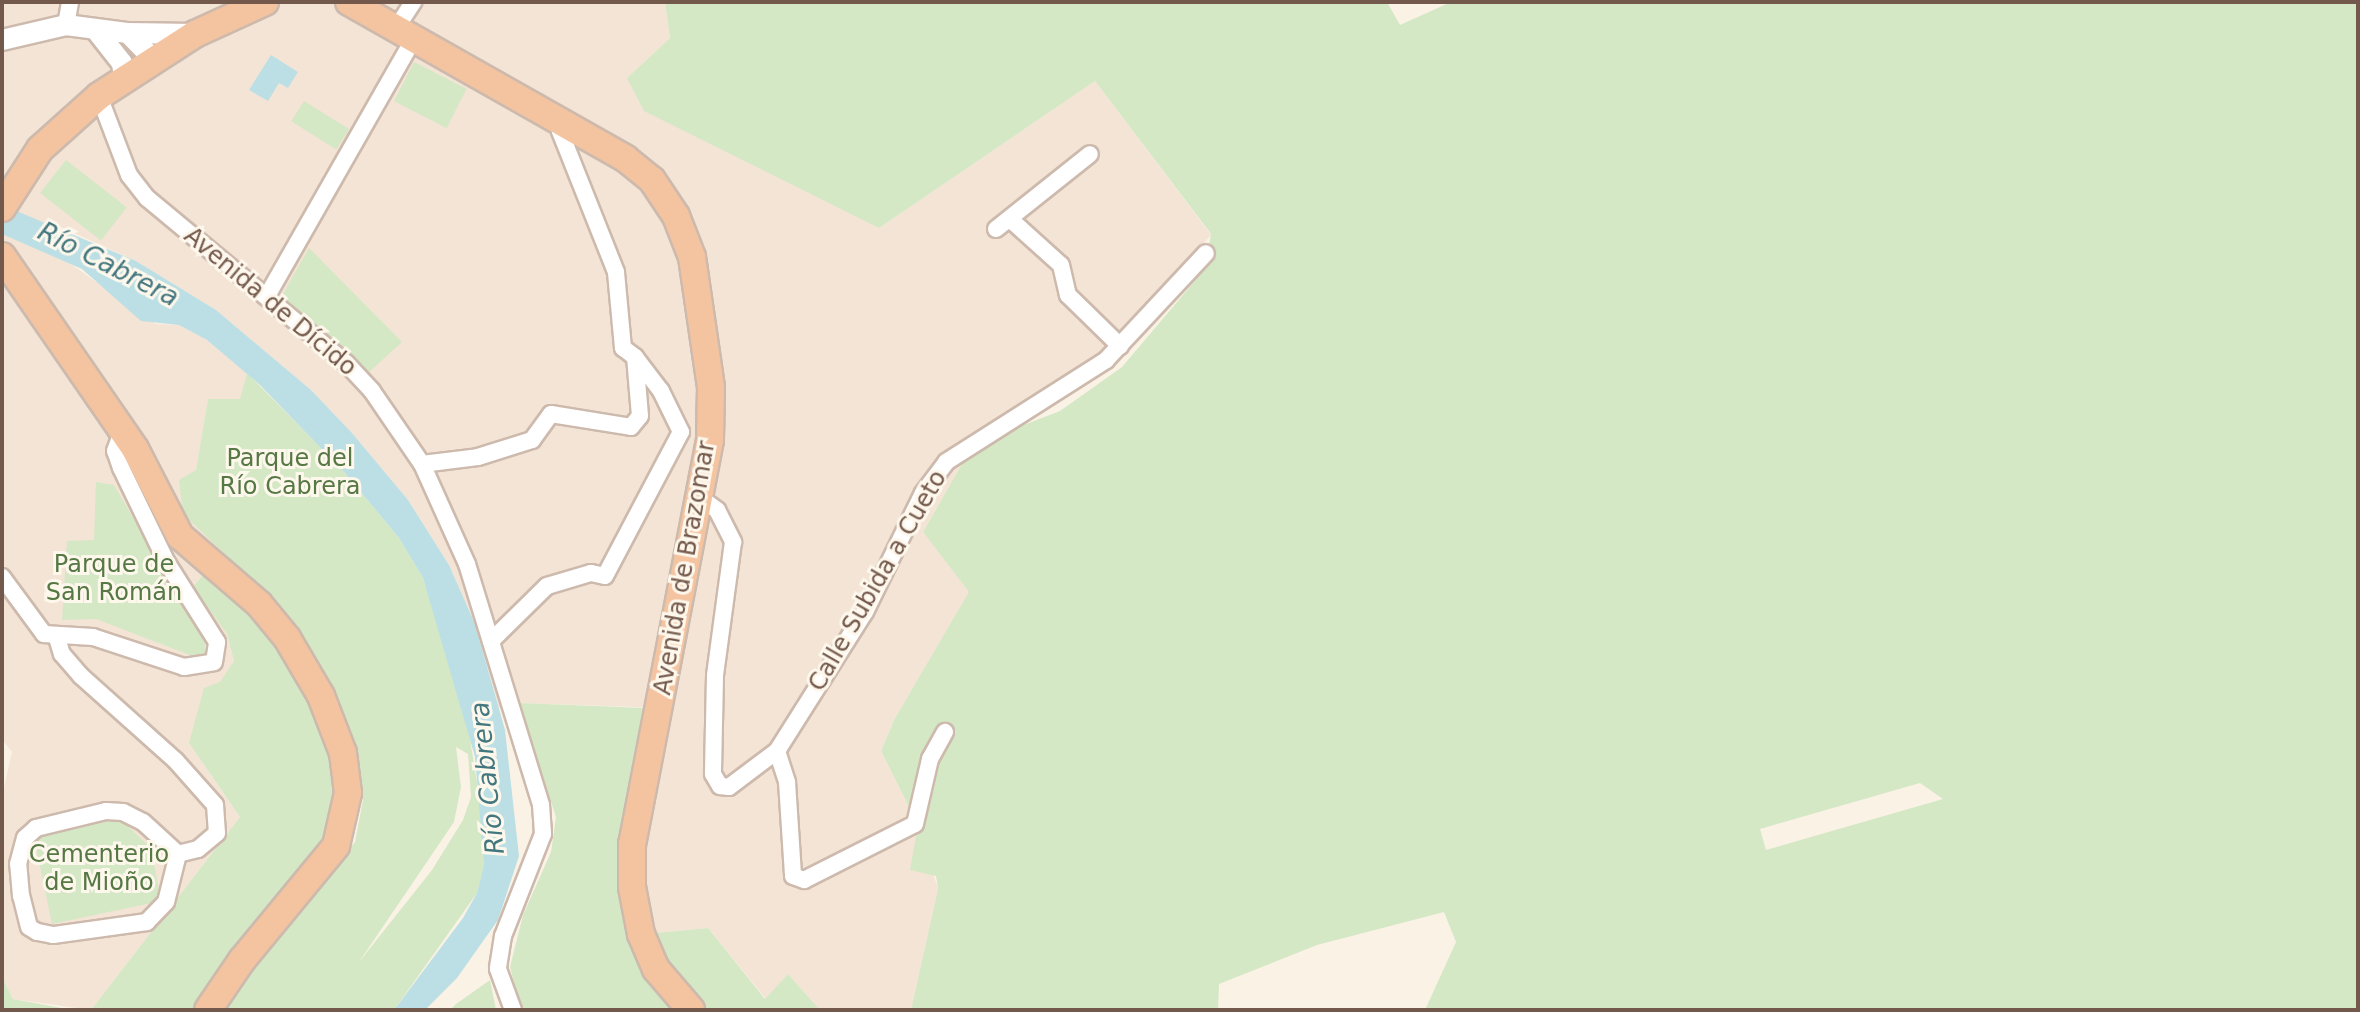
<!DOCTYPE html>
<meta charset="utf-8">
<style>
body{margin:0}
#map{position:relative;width:2360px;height:1012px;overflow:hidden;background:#fbf2e6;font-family:"DejaVu Sans",sans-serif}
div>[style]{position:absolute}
.residential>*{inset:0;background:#f3e4d5}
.green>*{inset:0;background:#d4e8c5;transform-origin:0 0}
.water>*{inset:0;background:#bbdfe4}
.roads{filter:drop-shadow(2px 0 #cdbaad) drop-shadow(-2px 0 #cdbaad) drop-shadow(0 2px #cdbaad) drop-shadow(0 -2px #cdbaad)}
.minor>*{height:16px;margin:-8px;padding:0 8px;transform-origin:8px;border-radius:8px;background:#fff}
.tertiary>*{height:20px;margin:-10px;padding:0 10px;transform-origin:10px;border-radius:10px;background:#fff}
.trunk>*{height:26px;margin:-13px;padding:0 13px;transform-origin:13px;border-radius:13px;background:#f4c4a1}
span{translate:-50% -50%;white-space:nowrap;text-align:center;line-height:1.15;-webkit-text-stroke:6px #fef7ec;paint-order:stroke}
.street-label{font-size:24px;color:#73594c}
.park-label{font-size:24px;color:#557844}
.water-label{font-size:26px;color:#43777f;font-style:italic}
.frame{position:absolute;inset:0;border:4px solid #73594c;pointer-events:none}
</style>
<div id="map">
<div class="residential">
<div style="clip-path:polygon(2px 2px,665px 2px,670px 38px,627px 78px,879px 228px,1095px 81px,1211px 235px,1102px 354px,1041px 400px,982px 429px,923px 532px,970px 592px,894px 720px,881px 751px,918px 825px,938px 889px,911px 1010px,820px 1010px,788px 974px,766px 999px,708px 928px,646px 934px,636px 868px,666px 708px,519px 703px,499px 708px,475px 624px,449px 565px,408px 500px,352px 433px,311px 390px,216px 310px,136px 261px,45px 220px,58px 255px,156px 324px,179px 325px,207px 340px,247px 373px,241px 399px,208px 399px,196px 471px,221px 555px,193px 587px,227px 634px,234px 661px,189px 743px,240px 817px,91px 1010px,13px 999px,2px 977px,2px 797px,12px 752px,2px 739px)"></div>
</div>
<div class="green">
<div style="clip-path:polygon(evenodd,665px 2px,1387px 2px,1400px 25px,1451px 2px,2358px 2px,2358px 1010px,1425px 1010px,1456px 942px,1444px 912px,1317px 945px,1219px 984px,1218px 1010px,911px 1010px,938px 889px,936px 876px,910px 870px,918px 825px,881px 751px,894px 720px,969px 592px,923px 532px,982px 429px,1006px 432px,1060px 411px,1122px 367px,1205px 269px,1211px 234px,1095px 81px,879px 228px,644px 111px,627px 78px,670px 38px,665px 2px,1920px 783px,1943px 799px,1766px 850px,1760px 829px,1920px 783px)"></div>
<div style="left:414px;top:62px;width:59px;height:44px;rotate:27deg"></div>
<div style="left:304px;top:101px;width:53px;height:24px;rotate:32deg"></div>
<div style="left:66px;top:160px;width:77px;height:42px;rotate:38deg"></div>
<div style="clip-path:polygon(309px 248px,402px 342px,369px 372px,280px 299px)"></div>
<div style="clip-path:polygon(evenodd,247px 373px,340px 467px,399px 538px,423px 578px,466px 714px,482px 814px,484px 866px,477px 893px,394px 1010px,220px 1010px,244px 973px,355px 842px,363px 800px,349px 728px,279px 606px,183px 514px,179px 480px,196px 470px,208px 399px,240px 399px,247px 373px,456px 747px,468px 754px,471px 797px,463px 820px,432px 870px,359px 962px,454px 822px,461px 787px,456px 747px)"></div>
<div style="clip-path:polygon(96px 482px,114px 485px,205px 641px,205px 653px,195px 657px,96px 619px,62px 620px,67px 541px,94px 540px)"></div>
<div style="clip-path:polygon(204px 574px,264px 628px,303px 690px,332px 761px,336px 795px,330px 830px,285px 893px,242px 937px,194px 1010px,91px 1010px,240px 817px,189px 743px,204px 688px,220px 682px,234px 661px,227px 634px,193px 587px)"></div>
<div style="clip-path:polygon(519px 703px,646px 708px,622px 825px,623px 920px,644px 969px,672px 1010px,521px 1010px,510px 967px,523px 915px,551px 852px,556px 817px)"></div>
<div style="clip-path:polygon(120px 819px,151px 848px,161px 901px,52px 924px,34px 837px)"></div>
<div style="clip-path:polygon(708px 928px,765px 999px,788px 974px,820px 1010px,706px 1010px,681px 990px,646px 934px)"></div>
<div style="clip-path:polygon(2px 977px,13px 999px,72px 1010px,2px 1010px)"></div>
<div style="clip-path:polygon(490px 980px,496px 1010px,450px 1010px,456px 1004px)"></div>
</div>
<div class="water">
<div style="clip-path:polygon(271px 55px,298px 72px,288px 88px,279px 83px,268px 101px,249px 90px)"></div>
<div style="clip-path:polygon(2px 205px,136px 261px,216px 310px,311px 390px,352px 433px,408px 500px,449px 565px,475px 624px,505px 730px,519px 856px,498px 920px,457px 978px,425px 1010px,394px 1010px,463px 918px,477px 893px,484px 865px,475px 757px,423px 578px,399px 538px,345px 473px,260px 385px,207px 340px,179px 325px,141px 321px,82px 269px,2px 234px)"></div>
</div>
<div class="roads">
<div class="minor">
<div style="left:66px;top:25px;width:23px;rotate:-80deg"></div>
<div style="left:397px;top:27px;width:30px;rotate:-57deg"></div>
<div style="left:99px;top:96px;width:85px;rotate:69.2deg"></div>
<div style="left:129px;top:175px;width:29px;rotate:52deg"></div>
<div style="left:147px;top:198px;width:259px;rotate:39.7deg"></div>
<div style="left:346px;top:363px;width:38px;rotate:47deg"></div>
<div style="left:372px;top:391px;width:88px;rotate:55.6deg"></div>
<div style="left:422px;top:464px;width:110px;rotate:65.8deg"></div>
<div style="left:467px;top:564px;width:252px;rotate:72.9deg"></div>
<div style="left:541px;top:805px;width:29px;rotate:86deg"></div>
<div style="left:543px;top:834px;width:110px;rotate:111.4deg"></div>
<div style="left:503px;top:936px;width:33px;rotate:99deg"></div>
<div style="left:498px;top:969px;width:44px;rotate:69.9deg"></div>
<div style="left:1011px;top:220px;width:67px;rotate:42deg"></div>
<div style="left:1061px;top:265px;width:31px;rotate:77deg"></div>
<div style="left:1068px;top:295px;width:73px;rotate:44.4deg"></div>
<div style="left:996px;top:229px;width:120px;rotate:-38.6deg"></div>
<div style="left:267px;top:296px;width:298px;rotate:-60.3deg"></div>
<div style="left:422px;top:464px;width:56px;rotate:-7.1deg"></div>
<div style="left:478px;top:457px;width:57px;rotate:-17.5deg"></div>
<div style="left:532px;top:440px;width:32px;rotate:-54deg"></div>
<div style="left:551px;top:414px;width:81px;rotate:9.2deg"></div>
<div style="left:631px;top:427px;width:14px;rotate:-51deg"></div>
<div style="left:640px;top:416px;width:59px;rotate:-94.8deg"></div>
<div style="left:635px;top:357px;width:15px;rotate:-143deg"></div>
<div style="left:623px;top:348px;width:76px;rotate:-95.3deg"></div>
<div style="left:616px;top:272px;width:152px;rotate:-111.7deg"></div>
<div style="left:560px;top:131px;width:8px;rotate:-60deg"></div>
<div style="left:702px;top:499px;width:19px;rotate:36deg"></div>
<div style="left:717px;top:510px;width:36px;rotate:63deg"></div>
<div style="left:733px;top:542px;width:135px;rotate:97.7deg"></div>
<div style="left:715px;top:676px;width:98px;rotate:91.2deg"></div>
<div style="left:713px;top:774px;width:14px;rotate:60deg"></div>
<div style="left:720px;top:786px;width:9px;rotate:6deg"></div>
<div style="left:729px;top:787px;width:60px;rotate:-36.9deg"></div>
<div style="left:777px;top:751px;width:165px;rotate:-57.7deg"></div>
<div style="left:865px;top:612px;width:132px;rotate:-64deg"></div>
<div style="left:923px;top:493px;width:39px;rotate:-53deg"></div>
<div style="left:946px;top:462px;width:190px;rotate:-32.5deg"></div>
<div style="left:1106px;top:360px;width:146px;rotate:-46.9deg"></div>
<div style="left:2px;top:577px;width:71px;rotate:53.6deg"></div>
<div style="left:44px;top:634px;width:49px;rotate:3.5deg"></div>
<div style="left:93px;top:637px;width:96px;rotate:18.2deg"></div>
<div style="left:184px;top:667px;width:30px;rotate:-9deg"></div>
<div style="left:214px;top:662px;width:20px;rotate:-81deg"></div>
<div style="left:217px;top:642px;width:93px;rotate:-122.3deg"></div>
<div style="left:167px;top:563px;width:106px;rotate:-115.8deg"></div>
<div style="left:121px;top:468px;width:18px;rotate:-109deg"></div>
<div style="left:115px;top:451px;width:20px;rotate:-70deg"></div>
<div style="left:57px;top:638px;width:17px;rotate:73deg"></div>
<div style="left:62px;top:654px;width:29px;rotate:49deg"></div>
<div style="left:81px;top:676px;width:127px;rotate:41.8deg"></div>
<div style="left:176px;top:761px;width:59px;rotate:48.4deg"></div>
<div style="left:215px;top:805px;width:28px;rotate:86deg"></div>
<div style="left:217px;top:833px;width:25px;rotate:140deg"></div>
<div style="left:198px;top:849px;width:21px;rotate:166deg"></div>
<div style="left:491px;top:641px;width:78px;rotate:-44.5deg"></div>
<div style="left:547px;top:586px;width:46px;rotate:-16.5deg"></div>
<div style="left:591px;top:573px;width:14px;rotate:12deg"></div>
<div style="left:605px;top:576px;width:163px;rotate:-62.2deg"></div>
<div style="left:681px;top:432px;width:46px;rotate:-116deg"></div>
<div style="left:661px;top:391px;width:43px;rotate:-127.4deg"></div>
<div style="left:777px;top:751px;width:33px;rotate:72deg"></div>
<div style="left:787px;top:782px;width:94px;rotate:86.3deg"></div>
<div style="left:793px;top:876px;width:12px;rotate:20deg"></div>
<div style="left:804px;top:880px;width:124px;rotate:-26.8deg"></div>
<div style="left:915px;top:824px;width:67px;rotate:-77deg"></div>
<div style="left:930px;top:759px;width:31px;rotate:-61deg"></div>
<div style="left:106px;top:811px;width:17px;rotate:3deg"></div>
<div style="left:123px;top:812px;width:22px;rotate:27deg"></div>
<div style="left:143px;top:822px;width:47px;rotate:42.4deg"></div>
<div style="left:178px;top:854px;width:49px;rotate:104deg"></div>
<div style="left:166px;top:902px;width:28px;rotate:134deg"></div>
<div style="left:147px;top:922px;width:95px;rotate:172.1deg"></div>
<div style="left:53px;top:935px;width:16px;rotate:-169deg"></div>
<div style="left:37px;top:932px;width:9px;rotate:-148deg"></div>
<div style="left:29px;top:927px;width:32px;rotate:-104deg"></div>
<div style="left:21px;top:896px;width:32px;rotate:-95deg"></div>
<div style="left:18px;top:864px;width:27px;rotate:-75deg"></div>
<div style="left:25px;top:838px;width:15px;rotate:-42deg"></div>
<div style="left:36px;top:828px;width:72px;rotate:-13.7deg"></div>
</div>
<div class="tertiary">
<div style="left:96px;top:30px;width:42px;rotate:51.8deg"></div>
<div style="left:122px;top:63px;width:15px;rotate:82deg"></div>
<div style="left:128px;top:33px;width:67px;rotate:0.9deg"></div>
<div style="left:2px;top:40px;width:66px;rotate:-13.2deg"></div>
<div style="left:66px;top:25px;width:63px;rotate:7.4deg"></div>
<div style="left:128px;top:33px;width:36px;rotate:46deg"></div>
</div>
<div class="trunk">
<div style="left:349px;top:2px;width:318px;rotate:29.5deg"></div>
<div style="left:626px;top:159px;width:33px;rotate:39deg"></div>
<div style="left:652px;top:180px;width:43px;rotate:56.3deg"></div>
<div style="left:676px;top:216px;width:44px;rotate:68.7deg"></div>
<div style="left:692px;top:257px;width:131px;rotate:81.7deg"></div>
<div style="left:711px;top:387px;width:53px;rotate:91.1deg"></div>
<div style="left:710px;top:440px;width:411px;rotate:100.9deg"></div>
<div style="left:632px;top:844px;width:43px;rotate:90deg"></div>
<div style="left:632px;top:887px;width:48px;rotate:79.2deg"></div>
<div style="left:641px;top:934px;width:38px;rotate:67deg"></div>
<div style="left:656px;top:969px;width:54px;rotate:49.5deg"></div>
<div style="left:2px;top:208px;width:70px;rotate:-57.2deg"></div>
<div style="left:40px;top:149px;width:79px;rotate:-41.9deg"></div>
<div style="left:99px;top:96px;width:114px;rotate:-32.9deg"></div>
<div style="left:195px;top:34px;width:77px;rotate:-24.6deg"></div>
<div style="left:2px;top:256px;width:234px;rotate:55.4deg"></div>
<div style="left:135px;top:449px;width:98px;rotate:62.7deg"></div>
<div style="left:180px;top:536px;width:104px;rotate:40.7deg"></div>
<div style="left:259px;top:604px;width:44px;rotate:50.5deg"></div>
<div style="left:287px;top:638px;width:67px;rotate:59.6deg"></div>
<div style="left:321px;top:696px;width:61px;rotate:68.9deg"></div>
<div style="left:343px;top:753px;width:40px;rotate:82.9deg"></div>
<div style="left:348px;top:793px;width:54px;rotate:102.8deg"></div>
<div style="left:336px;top:846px;width:148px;rotate:129.5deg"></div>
<div style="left:242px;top:960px;width:60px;rotate:124.2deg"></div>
</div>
</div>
<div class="street-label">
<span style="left:270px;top:302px;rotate:40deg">Avenida de Dícido</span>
<span style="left:685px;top:568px;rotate:-80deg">Avenida de Brazomar</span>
<span style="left:878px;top:581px;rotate:-60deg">Calle Subida a Cueto</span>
</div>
<div class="park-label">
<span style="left:290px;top:473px">Parque del<br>Río Cabrera</span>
<span style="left:114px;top:579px">Parque de<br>San Román</span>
<span style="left:99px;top:869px">Cementerio<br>de Mioño</span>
</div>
<div class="water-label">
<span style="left:108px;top:265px;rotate:27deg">Río Cabrera</span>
<span style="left:488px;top:778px;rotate:-96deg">Río Cabrera</span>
</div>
<div class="frame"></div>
</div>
